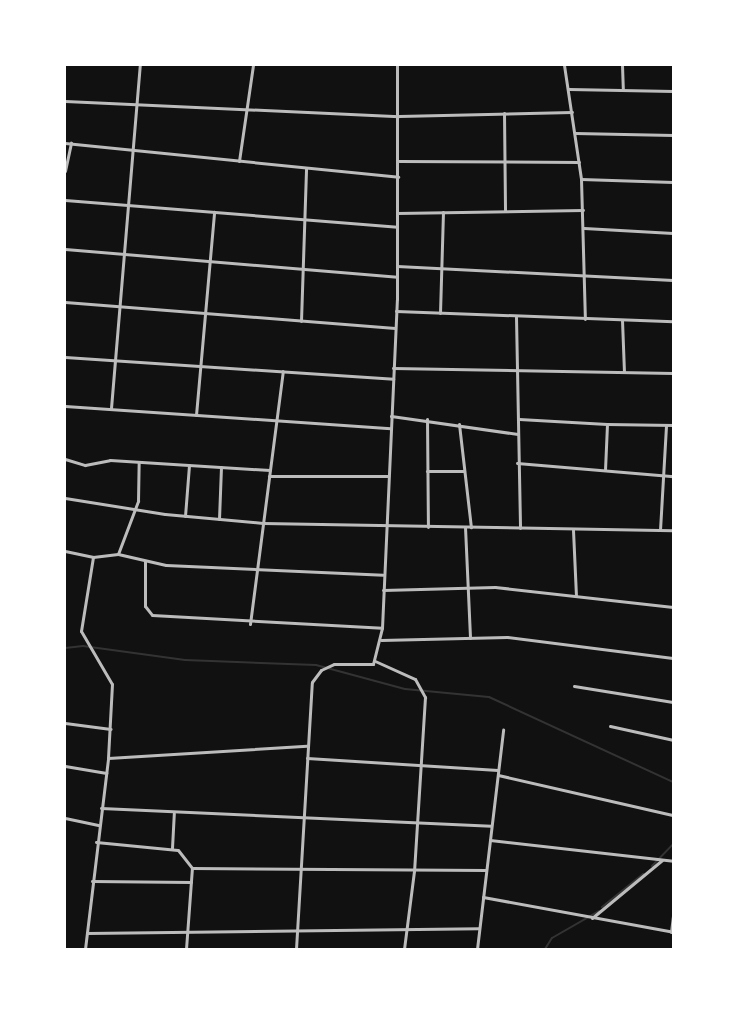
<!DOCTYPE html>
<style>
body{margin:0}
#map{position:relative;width:738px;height:1014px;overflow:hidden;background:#111;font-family:Inter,sans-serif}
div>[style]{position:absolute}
.stream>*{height:2px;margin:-1px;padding:0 1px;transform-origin:1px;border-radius:1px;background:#333}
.minor>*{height:3px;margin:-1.5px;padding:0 1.5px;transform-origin:1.5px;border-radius:1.5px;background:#bcbcbc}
span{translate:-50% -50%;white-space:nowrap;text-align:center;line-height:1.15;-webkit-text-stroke:4.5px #fff;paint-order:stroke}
.frame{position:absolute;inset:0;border:66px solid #fff;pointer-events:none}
</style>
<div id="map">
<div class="stream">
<div style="left:65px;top:648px;width:18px;rotate:-6deg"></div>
<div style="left:83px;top:646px;width:103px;rotate:7.8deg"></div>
<div style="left:185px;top:660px;width:131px;rotate:2.2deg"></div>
<div style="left:316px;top:665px;width:92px;rotate:15.1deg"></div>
<div style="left:405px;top:689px;width:84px;rotate:5.4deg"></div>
<div style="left:489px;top:697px;width:203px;rotate:24.8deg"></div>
<div style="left:652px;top:866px;width:30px;rotate:-46deg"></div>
<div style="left:602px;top:907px;width:53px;rotate:-38.8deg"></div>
<div style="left:545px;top:949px;width:13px;rotate:-58deg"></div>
<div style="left:552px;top:938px;width:54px;rotate:-29.9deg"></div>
</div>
<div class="minor">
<div style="left:564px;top:65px;width:115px;rotate:81.5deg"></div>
<div style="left:581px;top:179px;width:140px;rotate:88.4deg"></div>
<div style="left:622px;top:65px;width:25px;rotate:88deg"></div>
<div style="left:569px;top:89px;width:104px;rotate:1.1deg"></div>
<div style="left:65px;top:101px;width:334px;rotate:2.6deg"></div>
<div style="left:399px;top:116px;width:173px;rotate:-1.3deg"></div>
<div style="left:504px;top:113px;width:97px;rotate:89.4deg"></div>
<div style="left:575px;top:133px;width:98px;rotate:1.2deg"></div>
<div style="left:65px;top:143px;width:335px;rotate:5.8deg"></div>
<div style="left:239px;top:161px;width:97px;rotate:-81.7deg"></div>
<div style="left:399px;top:161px;width:180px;rotate:0.3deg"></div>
<div style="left:65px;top:171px;width:29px;rotate:-78deg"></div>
<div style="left:581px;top:179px;width:92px;rotate:1.9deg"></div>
<div style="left:65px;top:200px;width:333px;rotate:4.6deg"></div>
<div style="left:397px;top:213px;width:186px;rotate:-0.9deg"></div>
<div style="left:584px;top:228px;width:89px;rotate:3.2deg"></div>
<div style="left:65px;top:249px;width:333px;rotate:4.8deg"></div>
<div style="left:397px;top:266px;width:276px;rotate:2.9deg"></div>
<div style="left:65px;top:302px;width:331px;rotate:4.5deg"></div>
<div style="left:396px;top:311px;width:277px;rotate:2.1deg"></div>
<div style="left:440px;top:313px;width:101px;rotate:-88.3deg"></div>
<div style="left:516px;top:317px;width:211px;rotate:88.9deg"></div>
<div style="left:622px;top:320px;width:52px;rotate:87.8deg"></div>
<div style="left:301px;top:321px;width:153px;rotate:-88.1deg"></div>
<div style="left:65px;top:357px;width:329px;rotate:3.8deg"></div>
<div style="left:393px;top:368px;width:280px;rotate:1deg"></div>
<div style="left:65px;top:406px;width:326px;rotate:3.9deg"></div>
<div style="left:111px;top:408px;width:344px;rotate:-85.2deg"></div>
<div style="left:196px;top:415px;width:204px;rotate:-84.9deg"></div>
<div style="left:391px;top:416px;width:128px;rotate:8.1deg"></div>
<div style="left:427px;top:419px;width:108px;rotate:89.5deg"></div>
<div style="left:519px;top:419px;width:88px;rotate:3.3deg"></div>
<div style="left:459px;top:424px;width:104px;rotate:83.4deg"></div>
<div style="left:65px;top:459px;width:21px;rotate:17deg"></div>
<div style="left:85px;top:465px;width:25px;rotate:-11deg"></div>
<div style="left:110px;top:460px;width:160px;rotate:3.6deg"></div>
<div style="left:517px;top:463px;width:157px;rotate:4.8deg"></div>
<div style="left:605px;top:470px;width:46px;rotate:-87.5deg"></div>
<div style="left:607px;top:424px;width:66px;rotate:0.9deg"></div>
<div style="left:427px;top:471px;width:37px"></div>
<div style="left:269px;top:476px;width:119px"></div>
<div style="left:65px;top:498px;width:101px;rotate:9.1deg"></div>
<div style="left:165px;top:514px;width:98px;rotate:5.2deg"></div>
<div style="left:263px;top:523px;width:410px;rotate:1deg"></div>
<div style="left:185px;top:516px;width:51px;rotate:-85.5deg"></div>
<div style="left:219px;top:519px;width:52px;rotate:-87.8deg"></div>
<div style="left:465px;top:527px;width:111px;rotate:87.4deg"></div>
<div style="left:573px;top:530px;width:66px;rotate:87.4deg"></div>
<div style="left:660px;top:530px;width:105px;rotate:-86.7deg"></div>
<div style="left:65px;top:551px;width:29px;rotate:12deg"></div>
<div style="left:93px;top:557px;width:25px;rotate:-7deg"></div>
<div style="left:118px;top:554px;width:49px;rotate:12.9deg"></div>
<div style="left:166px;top:565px;width:217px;rotate:2.6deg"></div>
<div style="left:118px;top:554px;width:57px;rotate:-69.3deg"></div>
<div style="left:138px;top:501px;width:39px;rotate:-89deg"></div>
<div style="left:93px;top:557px;width:75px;rotate:99.2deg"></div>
<div style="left:81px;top:631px;width:61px;rotate:59.7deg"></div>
<div style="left:112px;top:684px;width:74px;rotate:93.1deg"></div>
<div style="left:145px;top:561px;width:45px;rotate:90deg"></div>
<div style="left:145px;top:606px;width:11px;rotate:52deg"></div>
<div style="left:152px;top:615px;width:230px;rotate:3.2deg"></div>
<div style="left:383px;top:590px;width:112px;rotate:-1.5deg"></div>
<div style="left:495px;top:587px;width:179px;rotate:6.4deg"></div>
<div style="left:250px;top:624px;width:255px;rotate:-82.6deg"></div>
<div style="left:381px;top:640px;width:126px;rotate:-1.4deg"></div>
<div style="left:507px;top:637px;width:167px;rotate:7.2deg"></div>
<div style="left:375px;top:661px;width:44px;rotate:24.2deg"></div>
<div style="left:415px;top:679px;width:21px;rotate:61deg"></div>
<div style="left:425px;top:697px;width:174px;rotate:93.6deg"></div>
<div style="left:414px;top:871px;width:79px;rotate:97.3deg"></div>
<div style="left:574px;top:686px;width:100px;rotate:9.2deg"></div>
<div style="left:65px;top:723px;width:46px;rotate:7.4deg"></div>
<div style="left:610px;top:726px;width:65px;rotate:12.5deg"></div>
<div style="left:307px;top:758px;width:191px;rotate:3.6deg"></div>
<div style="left:65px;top:766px;width:42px;rotate:9.7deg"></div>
<div style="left:498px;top:775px;width:180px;rotate:12.9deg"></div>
<div style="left:101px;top:808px;width:390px;rotate:2.6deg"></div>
<div style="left:65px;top:818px;width:35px;rotate:12deg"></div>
<div style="left:490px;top:840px;width:184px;rotate:6.5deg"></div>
<div style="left:96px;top:842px;width:82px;rotate:5.6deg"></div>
<div style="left:178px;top:850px;width:23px;rotate:52deg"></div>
<div style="left:172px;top:848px;width:35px;rotate:-87deg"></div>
<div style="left:92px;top:881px;width:99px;rotate:0.6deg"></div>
<div style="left:483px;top:897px;width:193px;rotate:10.4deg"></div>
<div style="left:592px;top:918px;width:91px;rotate:-39.6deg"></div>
<div style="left:671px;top:932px;width:17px;rotate:-83deg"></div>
<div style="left:87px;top:933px;width:392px;rotate:-0.7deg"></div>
<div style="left:85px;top:949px;width:192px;rotate:-83.1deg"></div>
<div style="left:108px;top:758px;width:199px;rotate:-3.5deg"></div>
<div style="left:186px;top:949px;width:81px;rotate:-85.8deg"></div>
<div style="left:192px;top:868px;width:294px;rotate:0.4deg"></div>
<div style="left:296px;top:949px;width:267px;rotate:-86.6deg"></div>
<div style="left:312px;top:682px;width:15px;rotate:-53deg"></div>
<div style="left:321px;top:670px;width:14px;rotate:-25deg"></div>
<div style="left:334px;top:664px;width:39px"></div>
<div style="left:373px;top:664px;width:37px;rotate:-76deg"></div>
<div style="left:382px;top:628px;width:329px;rotate:-87.4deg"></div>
<div style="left:397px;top:299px;width:234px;rotate:-90deg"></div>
<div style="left:477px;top:949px;width:221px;rotate:-83.2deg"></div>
</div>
<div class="frame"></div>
</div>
